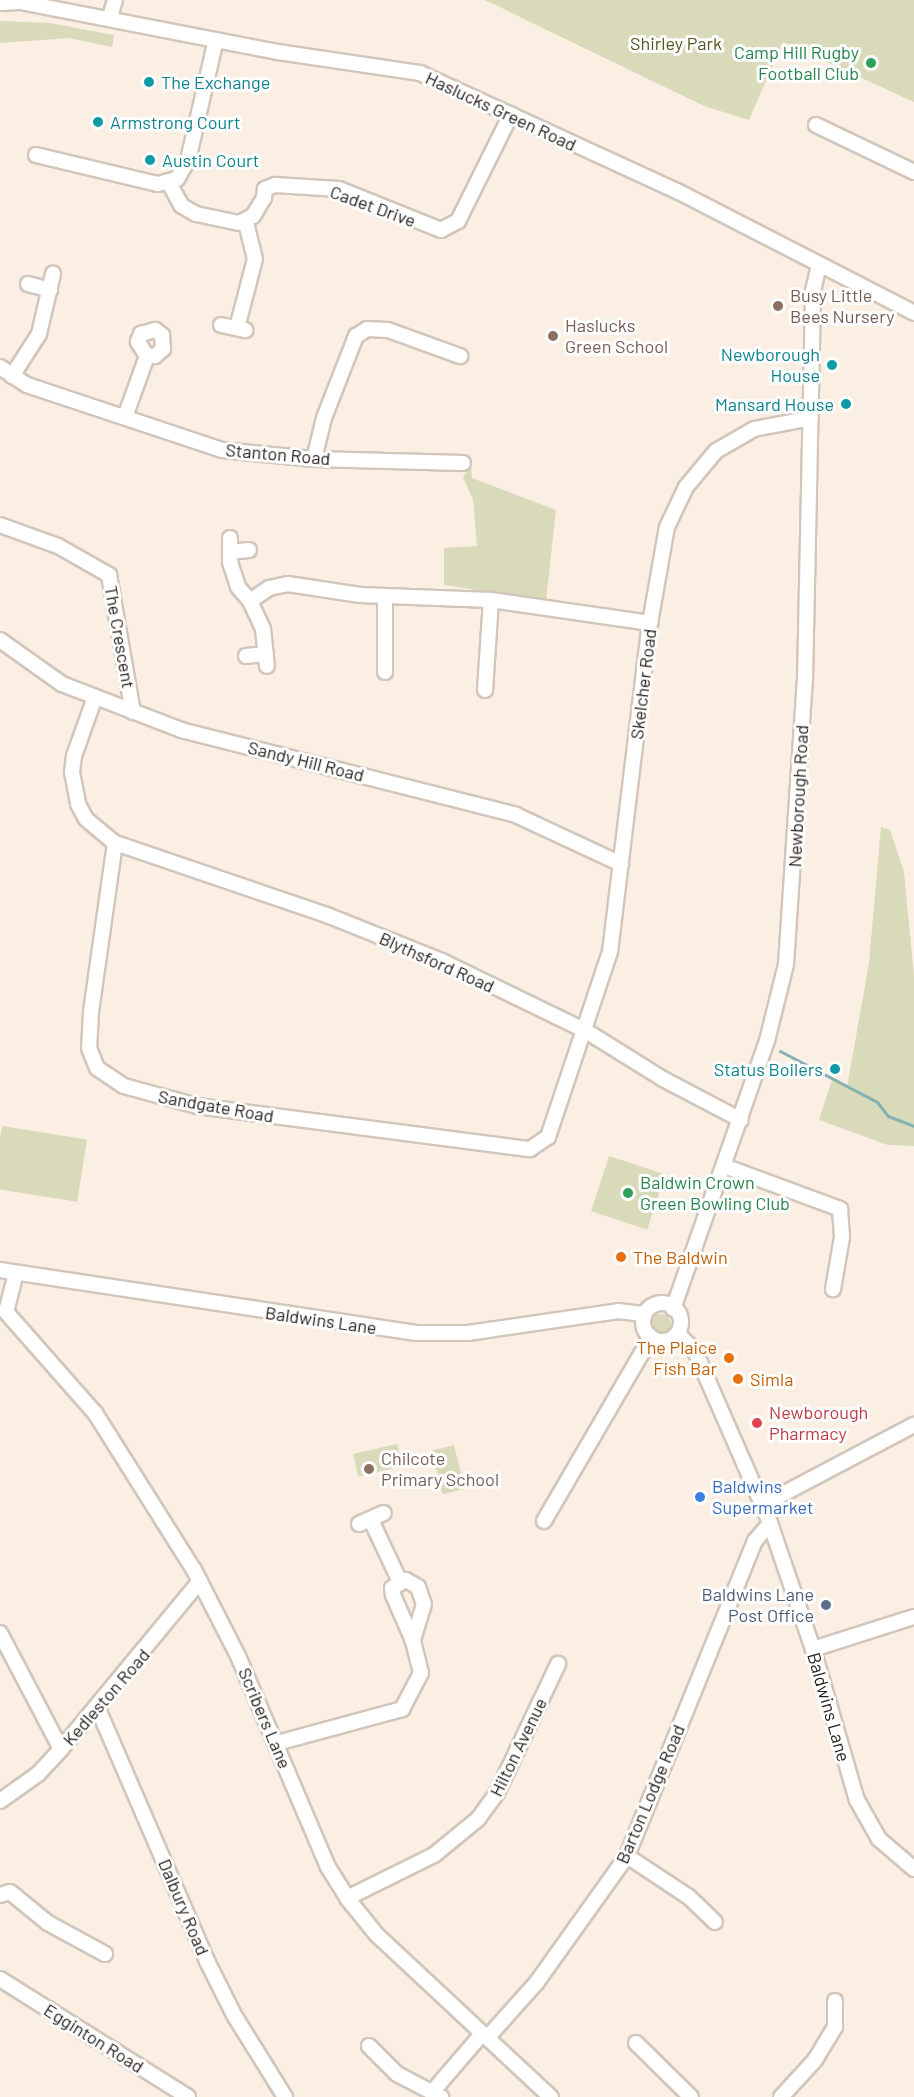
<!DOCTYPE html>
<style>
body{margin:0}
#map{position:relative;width:914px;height:2097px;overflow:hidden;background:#fbeee3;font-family:Barlow,sans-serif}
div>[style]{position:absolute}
.green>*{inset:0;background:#d8dab9;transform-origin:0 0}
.round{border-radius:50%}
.stream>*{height:3px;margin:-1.5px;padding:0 1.5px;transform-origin:1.5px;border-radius:1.5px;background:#86b1b1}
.roads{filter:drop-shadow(2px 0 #d2c5ba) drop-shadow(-2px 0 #d2c5ba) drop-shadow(0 2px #d2c5ba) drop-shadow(0 -2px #d2c5ba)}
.minor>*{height:14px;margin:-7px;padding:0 7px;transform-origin:7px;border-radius:7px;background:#fff}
.minor>.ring{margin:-7px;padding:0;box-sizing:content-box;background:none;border:14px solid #fff;border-radius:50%}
.dots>*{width:16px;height:16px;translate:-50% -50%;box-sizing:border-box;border:3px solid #fefefe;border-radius:50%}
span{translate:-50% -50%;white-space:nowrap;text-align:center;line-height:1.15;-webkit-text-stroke:6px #fefefe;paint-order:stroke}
.park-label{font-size:18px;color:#54561f}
.leisure-label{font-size:18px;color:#27864d}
.right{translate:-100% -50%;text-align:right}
.left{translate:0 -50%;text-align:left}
.culture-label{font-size:18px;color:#0d838f}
.street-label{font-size:18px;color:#26211d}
.education-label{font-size:18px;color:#785e54}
.food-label{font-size:18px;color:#c56008}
.health-label{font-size:18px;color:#be3a42}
.shop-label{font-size:18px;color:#366cbe}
.service-label{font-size:18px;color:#4e5e75}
</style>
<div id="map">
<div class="green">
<div style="clip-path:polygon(485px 0,914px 0,914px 102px,783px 42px,749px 120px,704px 106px)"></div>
<div style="clip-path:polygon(0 21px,50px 23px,114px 35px,112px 47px,69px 38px,0 43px)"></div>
<div style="clip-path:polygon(471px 464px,472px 478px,556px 510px,546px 601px,444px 585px,444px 548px,477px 546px,473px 499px,463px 478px)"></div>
<div style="clip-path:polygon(881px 827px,890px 830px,904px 872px,914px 976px,914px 1146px,888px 1145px,819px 1120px,832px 1080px,847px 1087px,869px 963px)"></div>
<div style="left:2px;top:1126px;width:86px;height:63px;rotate:9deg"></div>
<div style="left:609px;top:1156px;width:59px;height:58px;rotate:18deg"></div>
<div class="round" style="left:651px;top:1314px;width:20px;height:20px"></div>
<div style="left:397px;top:1444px;width:23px;height:45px;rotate:77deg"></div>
<div style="left:454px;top:1445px;width:45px;height:23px;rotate:76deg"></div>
</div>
<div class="stream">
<div style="left:780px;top:1051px;width:110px;rotate:27.7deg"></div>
<div style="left:877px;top:1102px;width:18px;rotate:52deg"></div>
<div style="left:888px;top:1116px;width:28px;rotate:21deg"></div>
</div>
<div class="roads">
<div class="minor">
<div style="left:0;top:3px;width:20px;rotate:-3deg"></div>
<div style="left:20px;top:2px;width:263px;rotate:11deg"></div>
<div style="left:278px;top:52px;width:144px;rotate:8.4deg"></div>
<div style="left:420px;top:73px;width:283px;rotate:24.7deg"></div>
<div style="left:677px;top:191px;width:267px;rotate:27.2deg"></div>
<div style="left:110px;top:17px;width:18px;rotate:-74deg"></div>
<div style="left:816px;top:125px;width:109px;rotate:25.6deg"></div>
<div style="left:36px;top:155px;width:125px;rotate:13.4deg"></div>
<div style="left:158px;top:184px;width:20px;rotate:-15deg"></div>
<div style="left:177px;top:179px;width:22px;rotate:-60deg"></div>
<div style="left:188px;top:160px;width:123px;rotate:-76.9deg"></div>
<div style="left:169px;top:183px;width:26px;rotate:61deg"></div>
<div style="left:182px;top:206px;width:16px;rotate:30deg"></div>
<div style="left:196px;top:214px;width:44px;rotate:11.8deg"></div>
<div style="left:239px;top:223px;width:16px;rotate:-27deg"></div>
<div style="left:253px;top:216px;width:21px;rotate:-59deg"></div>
<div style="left:264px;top:198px;width:9px;rotate:-84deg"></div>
<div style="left:265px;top:189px;width:11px;rotate:-22deg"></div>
<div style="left:275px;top:185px;width:64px;rotate:3.6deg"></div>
<div style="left:339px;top:189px;width:110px;rotate:21.9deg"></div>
<div style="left:441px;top:230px;width:19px;rotate:-28deg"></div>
<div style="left:458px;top:221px;width:119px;rotate:-63.6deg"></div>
<div style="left:28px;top:284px;width:23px;rotate:15deg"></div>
<div style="left:221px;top:325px;width:25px;rotate:12deg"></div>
<div style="left:237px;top:328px;width:71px;rotate:-75.4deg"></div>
<div style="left:255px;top:259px;width:38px;rotate:-104deg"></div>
<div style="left:0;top:367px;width:32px;rotate:34deg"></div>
<div style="left:27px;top:385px;width:206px;rotate:18.4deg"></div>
<div style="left:222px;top:450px;width:92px;rotate:5.6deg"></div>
<div style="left:314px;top:459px;width:149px;rotate:1.5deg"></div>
<div style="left:12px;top:376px;width:50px;rotate:-57.3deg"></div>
<div style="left:39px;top:334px;width:62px;rotate:-76.9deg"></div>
<div style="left:125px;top:417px;width:65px;rotate:-70.2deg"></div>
<div style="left:147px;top:356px;width:17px;rotate:-123deg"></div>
<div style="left:138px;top:342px;width:9px;rotate:-69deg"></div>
<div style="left:141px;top:334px;width:15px;rotate:-16deg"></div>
<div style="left:155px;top:330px;width:9px;rotate:36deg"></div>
<div style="left:162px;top:335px;width:14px;rotate:86deg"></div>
<div style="left:163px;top:349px;width:11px;rotate:139deg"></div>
<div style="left:155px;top:356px;width:8px;rotate:180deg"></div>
<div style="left:314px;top:459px;width:42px;rotate:-76.3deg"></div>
<div style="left:324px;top:418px;width:88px;rotate:-68.7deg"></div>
<div style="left:356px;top:336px;width:13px;rotate:-32deg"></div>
<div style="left:367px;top:329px;width:21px;rotate:3deg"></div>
<div style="left:388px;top:330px;width:77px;rotate:19.9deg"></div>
<div style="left:0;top:525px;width:62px;rotate:19.9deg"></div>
<div style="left:58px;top:546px;width:59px;rotate:29.6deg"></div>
<div style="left:109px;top:575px;width:139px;rotate:80.1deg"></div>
<div style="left:230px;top:538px;width:24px;rotate:90deg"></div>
<div style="left:230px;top:562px;width:26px;rotate:72deg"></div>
<div style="left:238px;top:587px;width:18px;rotate:49deg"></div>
<div style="left:250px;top:601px;width:23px;rotate:-34deg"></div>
<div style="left:269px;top:588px;width:19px;rotate:-12deg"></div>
<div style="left:288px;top:584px;width:73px;rotate:8.7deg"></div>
<div style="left:360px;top:595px;width:131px;rotate:2.2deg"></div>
<div style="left:491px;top:600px;width:161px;rotate:8.2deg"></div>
<div style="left:230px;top:552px;width:19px;rotate:-6deg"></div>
<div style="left:385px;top:596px;width:76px;rotate:90deg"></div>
<div style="left:250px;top:601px;width:31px;rotate:65deg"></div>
<div style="left:263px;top:629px;width:37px;rotate:84deg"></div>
<div style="left:0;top:640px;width:76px;rotate:35.4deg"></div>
<div style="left:62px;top:684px;width:128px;rotate:21.1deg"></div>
<div style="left:181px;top:730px;width:346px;rotate:14.2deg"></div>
<div style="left:516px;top:815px;width:116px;rotate:25deg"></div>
<div style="left:246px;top:656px;width:20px;rotate:-6deg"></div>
<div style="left:485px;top:690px;width:90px;rotate:-86.2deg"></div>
<div style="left:95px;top:697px;width:63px;rotate:109.6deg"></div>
<div style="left:74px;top:756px;width:16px;rotate:97deg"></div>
<div style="left:72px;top:772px;width:33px;rotate:79deg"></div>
<div style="left:78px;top:804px;width:17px;rotate:62deg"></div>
<div style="left:86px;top:819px;width:38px;rotate:40deg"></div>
<div style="left:115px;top:843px;width:171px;rotate:98.1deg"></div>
<div style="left:91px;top:1012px;width:36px;rotate:93deg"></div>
<div style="left:89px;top:1048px;width:22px;rotate:68deg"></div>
<div style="left:97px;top:1068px;width:32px;rotate:34deg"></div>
<div style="left:124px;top:1086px;width:76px;rotate:15.3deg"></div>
<div style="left:197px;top:1106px;width:336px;rotate:7.4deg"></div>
<div style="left:530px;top:1149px;width:22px;rotate:-34deg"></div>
<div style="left:548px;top:1137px;width:195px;rotate:-71.5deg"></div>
<div style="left:610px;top:952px;width:331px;rotate:-83.1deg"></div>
<div style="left:650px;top:623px;width:97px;rotate:-80deg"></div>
<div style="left:667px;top:527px;width:44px;rotate:-64.6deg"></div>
<div style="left:686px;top:487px;width:47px;rotate:-50.2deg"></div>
<div style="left:716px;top:451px;width:44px;rotate:-30.1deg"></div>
<div style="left:754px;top:429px;width:58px;rotate:-10.9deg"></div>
<div style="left:115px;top:843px;width:224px;rotate:18.8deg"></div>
<div style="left:327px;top:915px;width:124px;rotate:21.8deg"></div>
<div style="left:442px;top:961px;width:160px;rotate:25.9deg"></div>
<div style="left:586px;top:1031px;width:91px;rotate:31.9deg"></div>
<div style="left:663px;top:1079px;width:88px;rotate:27.7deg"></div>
<div style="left:724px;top:1166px;width:124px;rotate:20.3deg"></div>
<div style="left:840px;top:1209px;width:28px;rotate:86deg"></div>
<div style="left:842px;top:1237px;width:53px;rotate:99.8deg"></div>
<div style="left:0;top:1270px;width:421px;rotate:8.6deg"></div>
<div style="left:416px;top:1333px;width:52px"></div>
<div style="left:468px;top:1333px;width:152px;rotate:-8.3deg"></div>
<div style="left:618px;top:1311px;width:25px;rotate:7deg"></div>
<div style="left:16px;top:1273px;width:40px;rotate:104.4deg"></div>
<div style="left:6px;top:1312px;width:135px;rotate:48.6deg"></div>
<div style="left:95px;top:1413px;width:186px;rotate:57.8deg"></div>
<div style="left:194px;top:1570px;width:97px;rotate:62.9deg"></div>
<div style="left:238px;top:1656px;width:229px;rotate:66.9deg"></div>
<div style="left:328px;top:1867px;width:36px;rotate:58deg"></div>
<div style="left:347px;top:1898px;width:48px;rotate:51deg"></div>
<div style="left:377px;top:1935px;width:238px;rotate:43deg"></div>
<div class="ring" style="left:643px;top:1303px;width:24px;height:24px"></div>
<div style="left:673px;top:1309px;width:284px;rotate:-70.7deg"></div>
<div style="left:767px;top:1041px;width:79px;rotate:-76.1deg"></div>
<div style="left:786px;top:964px;width:285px;rotate:-86.2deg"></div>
<div style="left:805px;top:680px;width:389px;rotate:-88.8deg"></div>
<div style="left:813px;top:291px;width:26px;rotate:-77deg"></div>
<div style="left:678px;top:1334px;width:24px;rotate:45deg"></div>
<div style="left:695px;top:1351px;width:188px;rotate:66.4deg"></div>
<div style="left:770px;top:1523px;width:133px;rotate:71.2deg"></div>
<div style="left:813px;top:1649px;width:157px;rotate:73.8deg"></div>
<div style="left:857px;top:1800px;width:45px;rotate:60.6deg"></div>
<div style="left:879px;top:1839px;width:46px;rotate:40.6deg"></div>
<div style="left:762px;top:1505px;width:172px;rotate:-27.8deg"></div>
<div style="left:371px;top:1520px;width:68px;rotate:64.9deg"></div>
<div style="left:544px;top:1521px;width:213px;rotate:-59.8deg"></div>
<div style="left:359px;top:1524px;width:27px;rotate:-24deg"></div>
<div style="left:0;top:1633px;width:131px;rotate:62.3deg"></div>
<div style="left:813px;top:1649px;width:106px;rotate:-17.6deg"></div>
<div style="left:98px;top:1709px;width:275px;rotate:66.6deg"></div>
<div style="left:207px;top:1961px;width:60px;rotate:63.4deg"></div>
<div style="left:234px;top:2015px;width:97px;rotate:58.1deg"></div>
<div style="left:277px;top:1743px;width:130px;rotate:-15.2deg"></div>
<div style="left:402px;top:1709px;width:41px;rotate:-62.2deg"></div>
<div style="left:421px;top:1673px;width:33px;rotate:-104deg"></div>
<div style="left:413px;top:1641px;width:50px;rotate:-113.5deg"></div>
<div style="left:393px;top:1595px;width:7px;rotate:-98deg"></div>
<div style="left:392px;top:1588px;width:16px;rotate:-30deg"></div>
<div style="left:406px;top:1580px;width:14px;rotate:30deg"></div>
<div style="left:418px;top:1587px;width:18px;rotate:71deg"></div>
<div style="left:424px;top:1604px;width:39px;rotate:107deg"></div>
<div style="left:0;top:1801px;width:47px;rotate:-35.4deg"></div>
<div style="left:38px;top:1774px;width:34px;rotate:-47deg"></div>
<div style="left:61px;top:1749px;width:218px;rotate:-50.4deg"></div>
<div style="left:627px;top:1856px;width:74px;rotate:33.5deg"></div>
<div style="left:689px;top:1897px;width:36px;rotate:44deg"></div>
<div style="left:0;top:1895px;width:10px;rotate:-17deg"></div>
<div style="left:10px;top:1892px;width:49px;rotate:39.2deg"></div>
<div style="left:48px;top:1923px;width:65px;rotate:28.5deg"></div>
<div style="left:347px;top:1898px;width:97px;rotate:-26.3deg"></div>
<div style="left:434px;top:1855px;width:57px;rotate:-39.3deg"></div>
<div style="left:478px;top:1819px;width:32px;rotate:-54deg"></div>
<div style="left:497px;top:1793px;width:143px;rotate:-64.7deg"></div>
<div style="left:0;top:1979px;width:222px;rotate:32.1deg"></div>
<div style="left:487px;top:2038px;width:75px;rotate:-48.2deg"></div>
<div style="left:537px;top:1982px;width:155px;rotate:-54.5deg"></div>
<div style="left:627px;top:1856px;width:340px;rotate:-67.9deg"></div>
<div style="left:755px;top:1541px;width:23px;rotate:-50deg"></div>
<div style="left:636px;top:2043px;width:77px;rotate:44.5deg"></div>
<div style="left:369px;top:2046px;width:40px;rotate:45deg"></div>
<div style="left:397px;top:2074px;width:50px;rotate:27.6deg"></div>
<div style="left:433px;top:2091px;width:75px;rotate:-49.3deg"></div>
<div style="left:781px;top:2097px;width:50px;rotate:-47.4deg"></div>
<div style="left:815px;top:2060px;width:39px;rotate:-59deg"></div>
<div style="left:835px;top:2027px;width:26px;rotate:-90deg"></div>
</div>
</div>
<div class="dots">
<div style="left:871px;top:63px;background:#2e9e5b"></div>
<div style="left:149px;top:82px;background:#0f9aa8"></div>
<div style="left:98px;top:122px;background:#0f9aa8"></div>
<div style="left:150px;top:160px;background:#0f9aa8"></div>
<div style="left:778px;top:306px;background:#8d6e63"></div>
<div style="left:553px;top:336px;background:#8d6e63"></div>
<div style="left:832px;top:365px;background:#0f9aa8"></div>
<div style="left:846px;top:404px;background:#0f9aa8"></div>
<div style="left:835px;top:1069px;background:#0f9aa8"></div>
<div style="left:628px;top:1193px;background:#2e9e5b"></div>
<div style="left:621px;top:1257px;background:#e8710a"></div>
<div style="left:729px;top:1358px;background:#e8710a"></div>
<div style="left:738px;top:1379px;background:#e8710a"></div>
<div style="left:757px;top:1423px;background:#e0444e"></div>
<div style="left:369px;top:1469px;background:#8d6e63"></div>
<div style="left:700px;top:1497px;background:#3f7fe0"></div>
<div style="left:826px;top:1605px;background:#5c6f8a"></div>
</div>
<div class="park-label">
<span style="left:676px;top:43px">Shirley Park</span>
</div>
<div class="leisure-label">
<span class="right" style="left:859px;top:63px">Camp Hill Rugby<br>Football Club</span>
<span class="left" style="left:640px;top:1193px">Baldwin Crown<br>Green Bowling Club</span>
</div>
<div class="culture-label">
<span class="left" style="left:161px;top:82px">The Exchange</span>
<span class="left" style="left:110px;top:122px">Armstrong Court</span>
<span class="left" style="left:162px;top:160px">Austin Court</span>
<span class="right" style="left:820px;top:365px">Newborough<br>House</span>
<span class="right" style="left:834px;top:404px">Mansard House</span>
<span class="right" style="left:823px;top:1069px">Status Boilers</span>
</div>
<div class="street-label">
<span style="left:501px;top:111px;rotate:25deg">Haslucks Green Road</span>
<span style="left:373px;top:206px;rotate:20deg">Cadet Drive</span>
<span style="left:278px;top:454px;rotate:5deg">Stanton Road</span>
<span style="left:120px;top:637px;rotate:80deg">The Crescent</span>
<span style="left:643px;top:684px;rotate:-83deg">Skelcher Road</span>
<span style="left:306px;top:761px;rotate:14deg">Sandy Hill Road</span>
<span style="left:798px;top:796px;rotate:-87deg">Newborough Road</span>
<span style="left:437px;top:962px;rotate:24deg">Blythsford Road</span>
<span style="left:216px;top:1106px;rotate:10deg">Sandgate Road</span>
<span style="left:321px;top:1320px;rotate:8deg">Baldwins Lane</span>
<span style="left:106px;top:1697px;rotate:-49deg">Kedleston Road</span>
<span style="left:829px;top:1707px;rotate:74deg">Baldwins Lane</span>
<span style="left:265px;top:1718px;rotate:67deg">Scribers Lane</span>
<span style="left:518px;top:1747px;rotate:-64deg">Hilton Avenue</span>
<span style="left:650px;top:1794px;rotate:-67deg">Barton Lodge Road</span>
<span style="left:184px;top:1907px;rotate:67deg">Dalbury Road</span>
<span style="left:94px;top:2038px;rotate:32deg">Egginton Road</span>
</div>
<div class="education-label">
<span class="left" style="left:790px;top:306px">Busy Little<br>Bees Nursery</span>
<span class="left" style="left:565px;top:336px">Haslucks<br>Green School</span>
<span class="left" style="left:381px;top:1469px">Chilcote<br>Primary School</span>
</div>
<div class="food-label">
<span class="left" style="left:633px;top:1257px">The Baldwin</span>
<span class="right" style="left:717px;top:1358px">The Plaice<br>Fish Bar</span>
<span class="left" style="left:750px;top:1379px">Simla</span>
</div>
<div class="health-label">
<span class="left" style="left:769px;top:1423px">Newborough<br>Pharmacy</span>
</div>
<div class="shop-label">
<span class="left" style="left:712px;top:1497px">Baldwins<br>Supermarket</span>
</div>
<div class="service-label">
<span class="right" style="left:814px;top:1605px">Baldwins Lane<br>Post Office</span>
</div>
</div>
